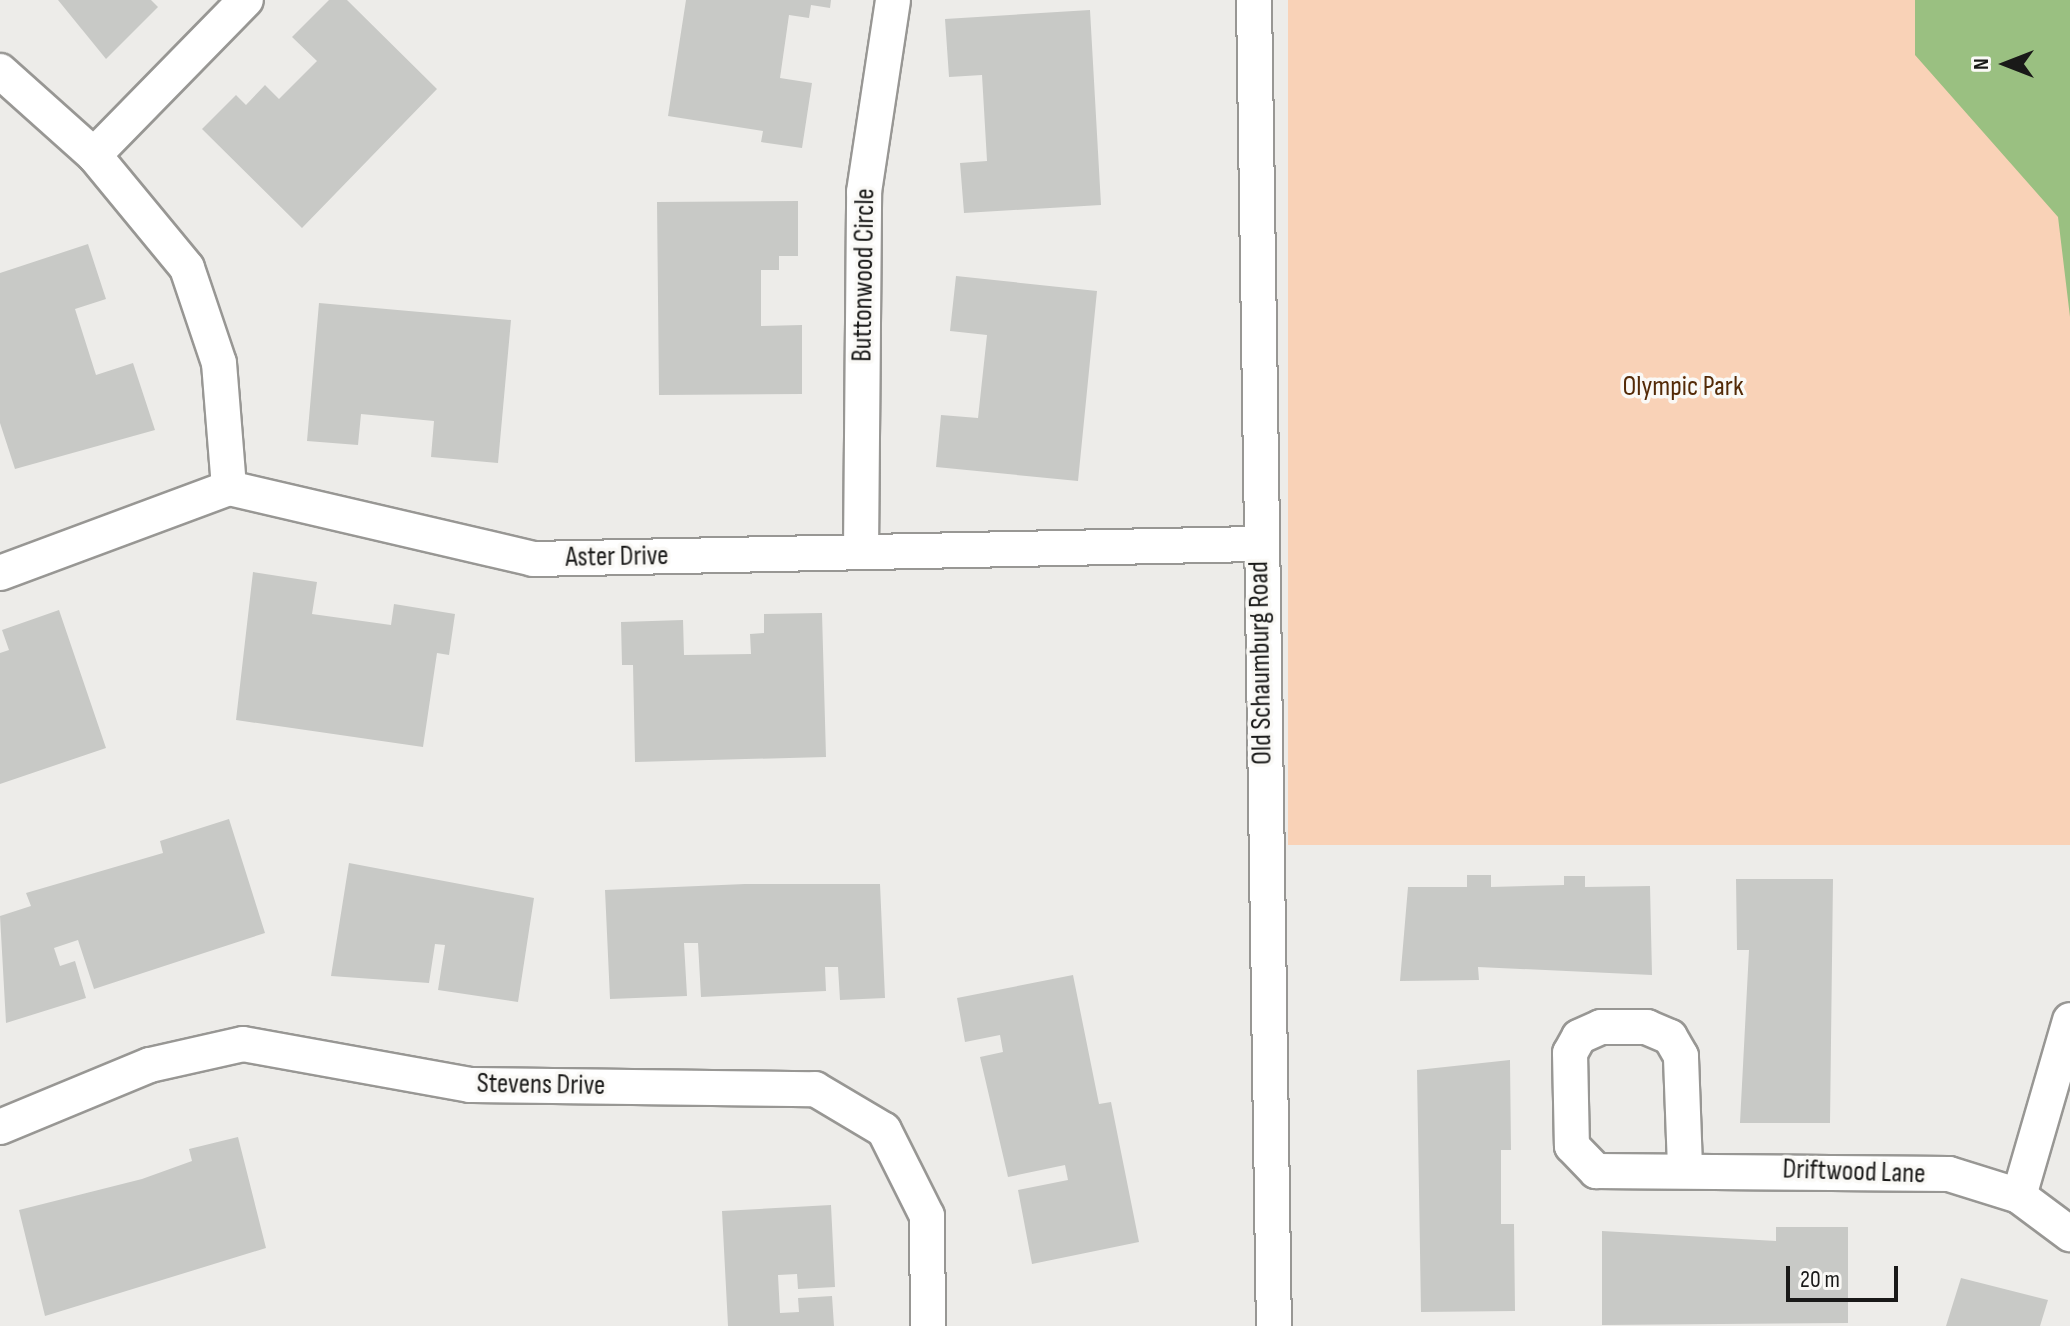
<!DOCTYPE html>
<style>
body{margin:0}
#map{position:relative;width:2070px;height:1326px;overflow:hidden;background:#edece9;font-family:"Sofia Sans Condensed",sans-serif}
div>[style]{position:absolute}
.green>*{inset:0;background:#f9d2b7;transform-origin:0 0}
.water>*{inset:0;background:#9ac081}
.building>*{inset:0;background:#c8c9c6}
.roads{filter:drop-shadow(2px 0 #989794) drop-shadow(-2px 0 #989794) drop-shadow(0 2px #989794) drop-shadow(0 -2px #989794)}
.minor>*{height:34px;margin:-17px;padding:0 17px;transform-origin:17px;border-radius:17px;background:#fff}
span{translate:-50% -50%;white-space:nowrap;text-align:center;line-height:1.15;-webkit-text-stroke:7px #faf9f6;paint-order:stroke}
.street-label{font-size:28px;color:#191918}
.park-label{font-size:28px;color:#532a07}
.north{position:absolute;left:1966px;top:24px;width:80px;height:80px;-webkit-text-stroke:6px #faf9f6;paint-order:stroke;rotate:270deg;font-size:22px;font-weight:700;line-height:32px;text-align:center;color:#191918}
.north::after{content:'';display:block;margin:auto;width:28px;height:36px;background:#191918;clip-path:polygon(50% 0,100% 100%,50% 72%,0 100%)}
.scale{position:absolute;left:1786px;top:1266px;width:112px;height:36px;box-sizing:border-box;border:4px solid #191918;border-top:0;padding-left:10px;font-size:24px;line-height:28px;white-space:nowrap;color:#191918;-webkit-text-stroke:6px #faf9f6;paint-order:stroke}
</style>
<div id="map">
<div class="green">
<div style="left:1288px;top:0;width:782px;height:845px"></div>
</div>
<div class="water">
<div style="clip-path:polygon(1915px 0,2070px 0,2070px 317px,2058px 217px,1915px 55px)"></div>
</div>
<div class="building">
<div style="clip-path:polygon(58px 0,151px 0,158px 7px,106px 59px)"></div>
<div style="clip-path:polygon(329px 0,347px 0,437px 89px,302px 228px,202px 129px,236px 95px,246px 105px,265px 85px,279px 99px,317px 61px,292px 37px)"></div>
<div style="clip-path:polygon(686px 0,831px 0,830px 8px,811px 5px,809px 18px,789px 15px,780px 78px,812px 83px,802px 148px,761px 142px,763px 131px,668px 116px)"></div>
<div style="clip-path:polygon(1090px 10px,1101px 205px,964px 213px,960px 163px,987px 161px,982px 75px,949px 77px,945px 19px)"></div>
<div style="clip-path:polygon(798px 201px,798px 256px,779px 256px,779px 270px,761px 270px,761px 326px,802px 325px,802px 394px,659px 395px,657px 202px)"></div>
<div style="clip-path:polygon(88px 244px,106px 299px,75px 309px,96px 375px,133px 363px,155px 430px,15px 469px,0 423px,0 273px)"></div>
<div style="clip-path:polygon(956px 276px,1097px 291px,1078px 481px,936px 467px,941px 415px,978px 418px,987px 335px,950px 331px)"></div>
<div style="clip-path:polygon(319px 303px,511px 320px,498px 463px,431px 457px,434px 421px,361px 414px,358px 445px,307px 441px)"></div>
<div style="clip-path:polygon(253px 572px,317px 582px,312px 614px,391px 625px,394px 604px,455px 614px,449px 655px,437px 653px,423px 747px,236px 720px)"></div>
<div style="clip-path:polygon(59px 610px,106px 748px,0 784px,0 653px,9px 650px,2px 630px)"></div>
<div style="clip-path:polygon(822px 613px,826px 757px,635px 762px,633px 665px,622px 665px,621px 622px,683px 620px,684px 655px,751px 654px,750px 634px,764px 633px,764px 614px)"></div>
<div style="clip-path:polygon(229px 819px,265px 933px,94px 989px,78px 940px,54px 948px,60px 966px,75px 961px,86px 998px,6px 1023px,0 916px,31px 906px,26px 893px,163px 853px,160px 841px)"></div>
<div style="clip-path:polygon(349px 863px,534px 898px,518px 1002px,438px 990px,445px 945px,435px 944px,429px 983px,331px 976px)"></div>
<div style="clip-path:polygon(1467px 875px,1491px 875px,1491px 887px,1564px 885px,1564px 876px,1585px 876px,1585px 887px,1650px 886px,1652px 975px,1478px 967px,1479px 980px,1400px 981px,1408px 887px,1467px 887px)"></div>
<div style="clip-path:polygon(1736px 879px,1833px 879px,1830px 1123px,1740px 1123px,1749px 950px,1737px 950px)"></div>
<div style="clip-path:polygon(745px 884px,880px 884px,885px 998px,840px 1000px,838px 967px,825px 967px,826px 991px,701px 997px,698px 943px,684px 943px,687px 996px,610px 999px,605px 890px)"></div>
<div style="clip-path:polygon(1073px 975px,1099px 1104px,1111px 1102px,1139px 1242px,1032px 1264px,1018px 1190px,1068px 1180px,1065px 1165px,1008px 1177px,980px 1057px,1003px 1052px,1000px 1035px,965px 1042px,957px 998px)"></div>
<div style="clip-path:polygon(1510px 1060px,1511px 1150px,1501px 1150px,1501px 1224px,1514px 1224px,1515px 1311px,1421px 1312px,1417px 1070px)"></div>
<div style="clip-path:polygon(238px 1137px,266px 1248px,45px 1316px,19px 1210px,142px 1179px,192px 1161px,189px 1149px)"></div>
<div style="clip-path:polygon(831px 1205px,835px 1287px,798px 1289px,797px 1274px,778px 1275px,780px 1313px,799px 1312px,798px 1298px,832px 1296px,834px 1326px,728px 1326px,722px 1211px)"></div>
<div style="clip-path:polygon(1776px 1227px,1848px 1227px,1848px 1323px,1602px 1325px,1602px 1231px,1776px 1241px)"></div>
<div style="clip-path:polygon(1961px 1278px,2048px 1300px,2040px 1326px,1946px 1326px)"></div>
</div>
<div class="roads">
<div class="minor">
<div style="left:1254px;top:0;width:1326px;rotate:89.14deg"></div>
<div style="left:0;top:71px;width:126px;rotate:41.8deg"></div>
<div style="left:94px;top:155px;width:146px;rotate:50.5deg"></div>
<div style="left:187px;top:268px;width:100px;rotate:71.4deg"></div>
<div style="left:219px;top:363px;width:125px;rotate:85.4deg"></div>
<div style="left:94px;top:155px;width:217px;rotate:-45.6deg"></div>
<div style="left:861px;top:552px;width:360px;rotate:-89.5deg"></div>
<div style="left:864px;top:192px;width:194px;rotate:-81.4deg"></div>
<div style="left:0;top:573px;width:244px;rotate:-20.4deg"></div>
<div style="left:229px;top:488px;width:312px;rotate:13.1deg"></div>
<div style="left:533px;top:559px;width:725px;rotate:-1.19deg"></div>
<div style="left:0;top:1127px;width:162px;rotate:-22.5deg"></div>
<div style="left:150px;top:1065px;width:95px;rotate:-12.7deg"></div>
<div style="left:243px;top:1044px;width:231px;rotate:10.2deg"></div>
<div style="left:470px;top:1085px;width:345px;rotate:0.7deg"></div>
<div style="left:815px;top:1089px;width:80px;rotate:30.7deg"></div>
<div style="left:884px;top:1130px;width:96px;rotate:63.4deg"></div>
<div style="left:927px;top:1216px;width:110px;rotate:89.5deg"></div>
<div style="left:1685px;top:1167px;width:111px;rotate:-92.1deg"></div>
<div style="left:1681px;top:1056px;width:22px;rotate:-120deg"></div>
<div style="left:1670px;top:1037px;width:25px;rotate:-157deg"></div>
<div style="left:1647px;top:1027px;width:46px;rotate:180deg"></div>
<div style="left:1601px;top:1027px;width:24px;rotate:156deg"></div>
<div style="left:1579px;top:1037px;width:18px;rotate:119deg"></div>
<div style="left:1570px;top:1053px;width:93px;rotate:88.8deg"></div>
<div style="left:1572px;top:1146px;width:35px;rotate:46deg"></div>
<div style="left:1596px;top:1171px;width:353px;rotate:0.5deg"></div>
<div style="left:1949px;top:1174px;width:73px;rotate:17.4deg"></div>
<div style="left:2019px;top:1196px;width:64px;rotate:36.7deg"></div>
<div style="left:2019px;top:1196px;width:183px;rotate:-73.8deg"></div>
</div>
</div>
<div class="street-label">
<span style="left:864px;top:275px;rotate:-89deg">Buttonwood Circle</span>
<span style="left:617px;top:557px;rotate:-1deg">Aster Drive</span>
<span style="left:1261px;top:663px;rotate:-91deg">Old Schaumburg Road</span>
<span style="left:541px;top:1085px;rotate:1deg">Stevens Drive</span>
<span style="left:1854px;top:1172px;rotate:2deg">Driftwood Lane</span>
</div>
<div class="park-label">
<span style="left:1683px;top:387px">Olympic Park</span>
</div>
<div class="north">N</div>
<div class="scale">20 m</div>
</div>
